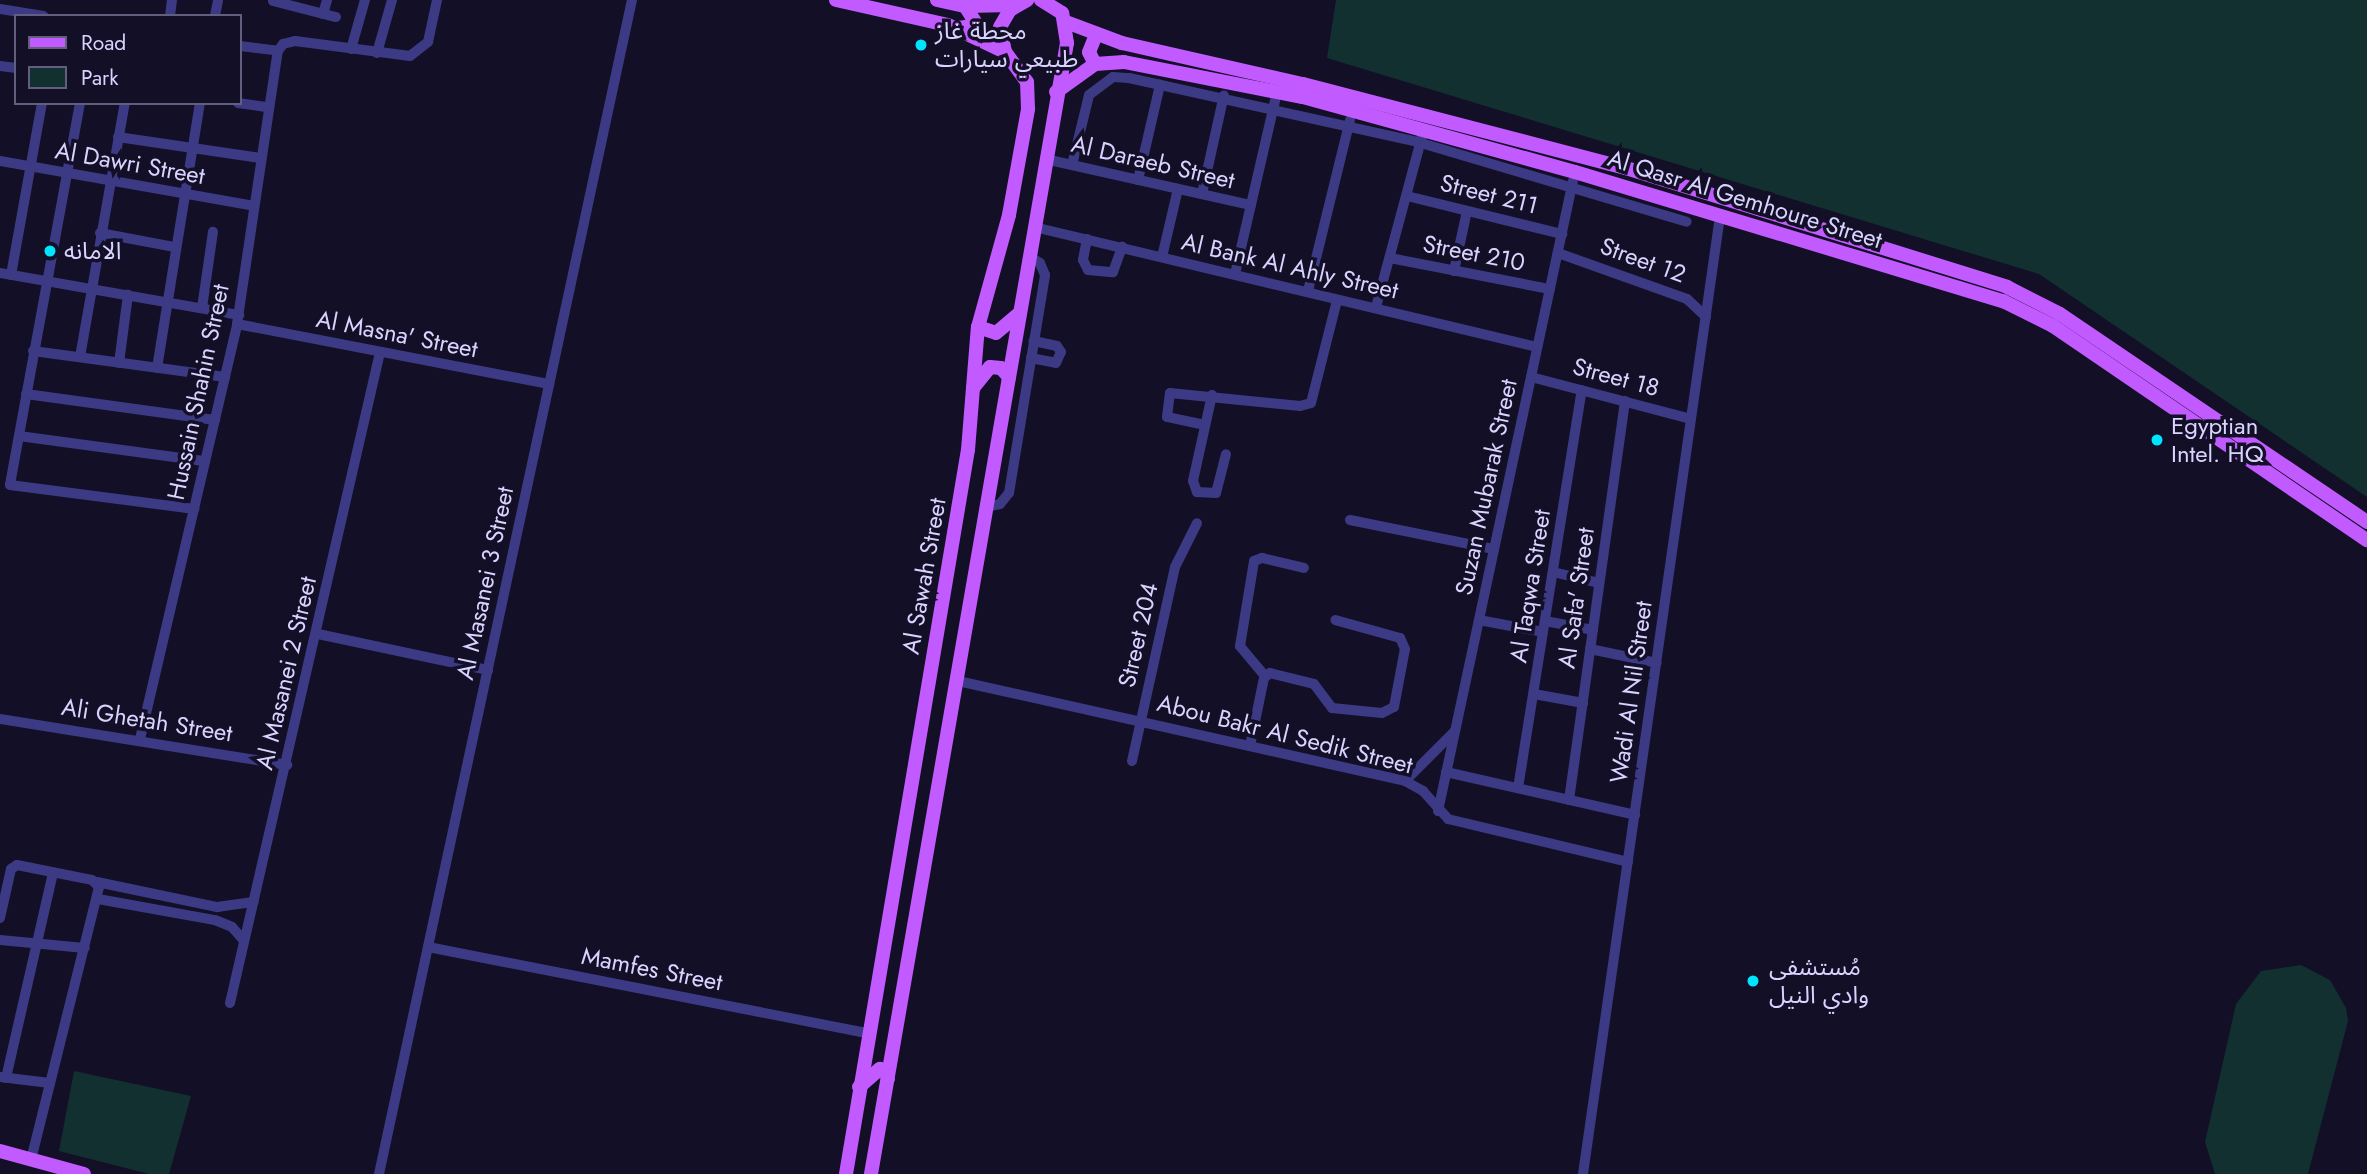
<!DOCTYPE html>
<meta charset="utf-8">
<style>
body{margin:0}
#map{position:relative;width:2367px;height:1174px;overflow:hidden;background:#130f26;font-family:Jost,"Noto Sans Arabic",sans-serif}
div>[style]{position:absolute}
.green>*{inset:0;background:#12302f}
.minor>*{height:10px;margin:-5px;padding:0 5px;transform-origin:5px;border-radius:5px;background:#3d3a85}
.major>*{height:14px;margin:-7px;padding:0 7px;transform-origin:7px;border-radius:7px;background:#c25bff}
.dots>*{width:19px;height:19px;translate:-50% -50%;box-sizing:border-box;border:4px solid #130f26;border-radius:50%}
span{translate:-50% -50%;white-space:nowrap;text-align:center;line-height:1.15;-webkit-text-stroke:7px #130f26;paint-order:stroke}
.poi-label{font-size:24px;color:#d9d4ff}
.left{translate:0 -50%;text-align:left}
.street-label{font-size:24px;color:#d9d4ff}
.legend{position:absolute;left:14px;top:14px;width:228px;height:91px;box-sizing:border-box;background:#130f26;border:2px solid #625e7d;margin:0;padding:9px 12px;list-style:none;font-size:21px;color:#d9d4ff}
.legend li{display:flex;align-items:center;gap:14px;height:35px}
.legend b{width:35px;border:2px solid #625e7d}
</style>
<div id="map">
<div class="green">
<div style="clip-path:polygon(1336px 0,2367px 0,2367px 497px,2039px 274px,1327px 58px)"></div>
<div style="clip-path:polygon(2301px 965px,2330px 980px,2346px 1008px,2348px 1021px,2308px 1174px,2215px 1174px,2205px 1142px,2236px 1004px,2261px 971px)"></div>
<div style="clip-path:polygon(74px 1071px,191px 1096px,169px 1174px,149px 1174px,59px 1151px)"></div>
</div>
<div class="minor">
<div style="left:273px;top:1px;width:65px;rotate:14.3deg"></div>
<div style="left:0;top:9px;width:44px;rotate:9.2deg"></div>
<div style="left:323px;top:14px;width:15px;rotate:-74deg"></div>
<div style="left:170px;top:16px;width:16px;rotate:-83deg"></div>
<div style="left:215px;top:16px;width:16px;rotate:-79deg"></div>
<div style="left:240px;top:46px;width:38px;rotate:7deg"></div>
<div style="left:351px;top:49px;width:51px;rotate:-74.1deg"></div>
<div style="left:377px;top:53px;width:55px;rotate:-74.2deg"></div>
<div style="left:0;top:66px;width:16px;rotate:7deg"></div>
<div style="left:80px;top:103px;width:388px;rotate:100.4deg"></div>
<div style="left:10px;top:485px;width:186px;rotate:7.4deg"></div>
<div style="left:238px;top:103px;width:30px;rotate:8deg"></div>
<div style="left:118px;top:137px;width:144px;rotate:8.4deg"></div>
<div style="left:1045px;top:159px;width:211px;rotate:12.6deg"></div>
<div style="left:0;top:161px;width:258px;rotate:10deg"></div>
<div style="left:1072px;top:165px;width:72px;rotate:-76.3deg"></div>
<div style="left:1089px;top:95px;width:30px;rotate:-37deg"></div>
<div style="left:1113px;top:77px;width:16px;rotate:4deg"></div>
<div style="left:1129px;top:78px;width:299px;rotate:12.5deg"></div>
<div style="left:1421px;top:143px;width:277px;rotate:16.5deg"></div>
<div style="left:1138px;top:180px;width:98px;rotate:-77deg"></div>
<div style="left:1202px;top:194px;width:101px;rotate:-77.5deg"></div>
<div style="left:1407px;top:196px;width:160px;rotate:13.8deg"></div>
<div style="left:1034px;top:227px;width:517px;rotate:13.42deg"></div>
<div style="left:100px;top:233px;width:75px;rotate:10.7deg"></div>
<div style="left:1087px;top:239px;width:21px;rotate:101deg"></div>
<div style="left:1083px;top:260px;width:11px;rotate:63deg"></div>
<div style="left:1088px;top:270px;width:25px;rotate:5deg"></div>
<div style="left:1113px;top:272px;width:27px;rotate:-70deg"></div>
<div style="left:1558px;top:253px;width:137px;rotate:19.6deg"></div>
<div style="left:1687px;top:299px;width:26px;rotate:43deg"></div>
<div style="left:1162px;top:257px;width:70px;rotate:-76.8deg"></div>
<div style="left:1390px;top:258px;width:163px;rotate:11deg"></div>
<div style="left:1454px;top:271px;width:61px;rotate:-77.8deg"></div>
<div style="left:0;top:273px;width:243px;rotate:10deg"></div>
<div style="left:1235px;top:274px;width:187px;rotate:-77deg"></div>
<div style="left:11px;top:275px;width:175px;rotate:-79.8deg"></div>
<div style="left:1308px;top:291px;width:176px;rotate:-76.2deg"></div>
<div style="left:1376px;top:307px;width:177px;rotate:-74.9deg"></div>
<div style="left:202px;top:308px;width:77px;rotate:-81.8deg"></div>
<div style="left:237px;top:324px;width:318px;rotate:10.9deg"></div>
<div style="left:33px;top:351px;width:194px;rotate:7.7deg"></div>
<div style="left:80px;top:357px;width:258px;rotate:-80deg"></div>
<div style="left:1031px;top:358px;width:25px;rotate:11deg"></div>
<div style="left:1056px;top:363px;width:12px;rotate:-66deg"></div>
<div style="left:1061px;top:352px;width:7px;rotate:-124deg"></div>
<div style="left:1057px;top:346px;width:24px;rotate:-168deg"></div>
<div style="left:119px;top:363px;width:69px;rotate:-82.5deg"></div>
<div style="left:157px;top:368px;width:268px;rotate:-80.8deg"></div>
<div style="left:1531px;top:377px;width:165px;rotate:14.7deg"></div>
<div style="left:26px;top:394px;width:191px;rotate:7.8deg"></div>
<div style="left:1212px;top:395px;width:88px;rotate:102.5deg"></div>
<div style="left:1193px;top:481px;width:12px;rotate:70deg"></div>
<div style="left:1197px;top:492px;width:19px;rotate:3deg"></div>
<div style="left:1216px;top:493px;width:40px;rotate:-75.6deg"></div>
<div style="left:1205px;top:425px;width:39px;rotate:-168deg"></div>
<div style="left:1167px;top:417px;width:24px;rotate:-83deg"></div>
<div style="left:1170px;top:393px;width:131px;rotate:5.7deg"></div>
<div style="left:1300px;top:406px;width:11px;rotate:-15deg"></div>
<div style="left:1311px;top:403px;width:106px;rotate:-75.8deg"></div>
<div style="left:19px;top:436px;width:188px;rotate:7.7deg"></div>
<div style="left:987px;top:507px;width:13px;rotate:-13deg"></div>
<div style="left:1000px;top:504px;width:14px;rotate:-51deg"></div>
<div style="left:1009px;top:493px;width:221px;rotate:-80.6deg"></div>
<div style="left:1045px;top:275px;width:13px;rotate:-113deg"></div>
<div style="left:1040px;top:263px;width:13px;rotate:-148deg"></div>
<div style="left:1350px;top:520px;width:147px;rotate:11.4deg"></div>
<div style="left:1553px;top:572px;width:47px;rotate:13.4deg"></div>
<div style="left:1479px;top:620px;width:65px;rotate:10.6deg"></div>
<div style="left:1545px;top:621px;width:49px;rotate:10.6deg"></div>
<div style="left:318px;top:634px;width:174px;rotate:12deg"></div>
<div style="left:1590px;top:649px;width:68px;rotate:11.8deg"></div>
<div style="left:1265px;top:676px;width:39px;rotate:-130deg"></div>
<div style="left:1240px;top:646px;width:86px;rotate:-80.6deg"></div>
<div style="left:1254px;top:561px;width:9px;rotate:-21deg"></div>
<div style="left:1262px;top:558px;width:43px;rotate:13.4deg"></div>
<div style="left:958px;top:681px;width:458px;rotate:12.6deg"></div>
<div style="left:1405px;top:781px;width:21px;rotate:29deg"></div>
<div style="left:1423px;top:791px;width:38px;rotate:48deg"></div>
<div style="left:1448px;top:819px;width:185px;rotate:13.4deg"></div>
<div style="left:1534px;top:694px;width:50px;rotate:10.4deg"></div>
<div style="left:0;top:719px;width:291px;rotate:9.1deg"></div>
<div style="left:140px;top:739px;width:426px;rotate:-76.8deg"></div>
<div style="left:237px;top:324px;width:276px;rotate:-81.5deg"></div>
<div style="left:278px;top:51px;width:9px;rotate:-54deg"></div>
<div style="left:283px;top:44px;width:12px;rotate:-14deg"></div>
<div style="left:295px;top:41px;width:116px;rotate:7.4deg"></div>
<div style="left:410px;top:56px;width:23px;rotate:-38deg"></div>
<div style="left:428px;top:42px;width:43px;rotate:-77.9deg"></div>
<div style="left:1250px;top:746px;width:69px;rotate:-78.4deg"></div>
<div style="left:1264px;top:678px;width:8px;rotate:-40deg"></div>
<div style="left:1270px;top:673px;width:45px;rotate:14deg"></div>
<div style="left:1314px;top:684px;width:30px;rotate:53deg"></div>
<div style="left:1332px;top:708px;width:50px;rotate:5.7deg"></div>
<div style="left:1382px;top:713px;width:13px;rotate:-27deg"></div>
<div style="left:1394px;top:707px;width:59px;rotate:-79.3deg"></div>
<div style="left:1405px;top:649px;width:12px;rotate:-114deg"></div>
<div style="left:1400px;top:638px;width:67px;rotate:-164.5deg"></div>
<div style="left:1132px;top:761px;width:199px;rotate:-77.5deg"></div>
<div style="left:1175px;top:567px;width:49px;rotate:-63.4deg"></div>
<div style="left:1446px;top:772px;width:194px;rotate:12.8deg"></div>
<div style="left:1405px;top:781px;width:71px;rotate:-45deg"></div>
<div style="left:1518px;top:788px;width:403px;rotate:-80.9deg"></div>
<div style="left:1569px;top:800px;width:403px;rotate:-82deg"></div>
<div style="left:1438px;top:811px;width:644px;rotate:-77.91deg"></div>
<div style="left:97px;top:882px;width:123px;rotate:11.8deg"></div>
<div style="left:217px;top:907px;width:37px;rotate:-8deg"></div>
<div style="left:98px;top:899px;width:119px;rotate:10.2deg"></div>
<div style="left:215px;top:920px;width:18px;rotate:22deg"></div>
<div style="left:232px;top:927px;width:18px;rotate:49deg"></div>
<div style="left:0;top:918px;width:50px;rotate:-77.3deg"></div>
<div style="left:11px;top:869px;width:7px;rotate:-34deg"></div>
<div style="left:17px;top:865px;width:76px;rotate:11.3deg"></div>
<div style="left:92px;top:880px;width:10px;rotate:45deg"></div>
<div style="left:99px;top:887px;width:280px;rotate:104deg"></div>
<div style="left:0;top:940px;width:85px;rotate:5.4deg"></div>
<div style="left:428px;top:947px;width:448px;rotate:11.1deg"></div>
<div style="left:230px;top:1003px;width:668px;rotate:-77.02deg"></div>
<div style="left:0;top:1077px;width:50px;rotate:6.8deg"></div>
<div style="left:6px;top:1078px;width:211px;rotate:-77.1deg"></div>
<div style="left:379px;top:1174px;width:1201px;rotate:-77.84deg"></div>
<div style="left:1583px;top:1174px;width:968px;rotate:-81.86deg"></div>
</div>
<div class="major">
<div style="left:836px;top:0;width:115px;rotate:12.6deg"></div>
<div style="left:948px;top:25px;width:63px;rotate:25.3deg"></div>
<div style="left:937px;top:0;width:29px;rotate:12deg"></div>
<div style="left:965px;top:6px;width:49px;rotate:-1.2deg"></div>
<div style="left:1066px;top:22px;width:60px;rotate:20.6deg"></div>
<div style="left:1122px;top:43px;width:186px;rotate:12.8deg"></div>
<div style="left:1303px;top:84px;width:334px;rotate:14.6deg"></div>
<div style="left:1626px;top:168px;width:399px;rotate:17.3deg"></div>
<div style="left:2007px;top:287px;width:59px;rotate:27deg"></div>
<div style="left:2060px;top:314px;width:371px;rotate:34.1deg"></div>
<div style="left:959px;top:28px;width:18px;rotate:-9deg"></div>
<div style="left:977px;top:25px;width:22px;rotate:-122deg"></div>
<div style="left:1095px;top:64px;width:13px;rotate:-117deg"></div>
<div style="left:1089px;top:52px;width:18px;rotate:-68deg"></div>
<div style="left:1056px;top:92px;width:48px;rotate:-35.7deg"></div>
<div style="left:1095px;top:64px;width:29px;rotate:-4deg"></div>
<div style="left:1124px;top:62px;width:182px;rotate:11.1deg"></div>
<div style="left:1303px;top:97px;width:282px;rotate:15.4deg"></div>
<div style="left:1575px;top:172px;width:447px;rotate:16.8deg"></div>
<div style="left:2003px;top:301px;width:56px;rotate:26.6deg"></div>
<div style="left:2053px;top:326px;width:380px;rotate:34.3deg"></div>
<div style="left:978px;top:327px;width:19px;rotate:18deg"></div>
<div style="left:996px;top:333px;width:30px;rotate:-40deg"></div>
<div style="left:973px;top:388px;width:27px;rotate:-51deg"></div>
<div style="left:990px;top:367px;width:11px;rotate:5deg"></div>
<div style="left:1001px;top:368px;width:12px;rotate:48deg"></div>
<div style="left:859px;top:1087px;width:28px;rotate:-41deg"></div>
<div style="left:880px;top:1069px;width:6px;rotate:18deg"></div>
<div style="left:886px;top:1071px;width:8px;rotate:76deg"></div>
<div style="left:0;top:1151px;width:87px;rotate:15.3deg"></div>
<div style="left:846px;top:1174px;width:734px;rotate:-80.44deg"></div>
<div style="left:968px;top:450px;width:123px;rotate:-85.4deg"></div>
<div style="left:978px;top:327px;width:116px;rotate:-74.5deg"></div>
<div style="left:1009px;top:215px;width:108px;rotate:-79.8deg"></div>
<div style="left:1028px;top:109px;width:27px;rotate:-92deg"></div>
<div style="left:1027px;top:82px;width:37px;rotate:-126deg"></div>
<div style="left:1005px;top:52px;width:25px;rotate:-101deg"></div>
<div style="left:1000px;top:27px;width:20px;rotate:-60deg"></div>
<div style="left:1010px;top:10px;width:20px;rotate:-30deg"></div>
<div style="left:871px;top:1174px;width:1148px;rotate:-80.17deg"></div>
<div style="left:1067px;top:43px;width:30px;rotate:-99deg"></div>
<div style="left:1062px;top:13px;width:25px;rotate:-148deg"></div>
</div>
<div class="dots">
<div style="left:921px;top:45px;background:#00e5ff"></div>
<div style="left:50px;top:251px;background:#00e5ff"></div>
<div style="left:2157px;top:440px;background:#00e5ff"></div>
<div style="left:1753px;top:981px;background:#00e5ff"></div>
</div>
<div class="poi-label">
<span class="left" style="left:935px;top:45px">محطة غاز<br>طبيعي سيارات</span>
<span class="left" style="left:64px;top:251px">الامانه</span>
<span class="left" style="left:2171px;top:440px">Egyptian<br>Intel. HQ</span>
<span class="left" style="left:1769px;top:981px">مُستشفى<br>وادي النيل</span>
</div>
<div class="street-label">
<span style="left:1153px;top:162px;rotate:13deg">Al Daraeb Street</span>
<span style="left:130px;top:163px;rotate:10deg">Al Dawri Street</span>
<span style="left:1489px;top:194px;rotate:14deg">Street 211</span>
<span style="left:1745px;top:199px;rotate:17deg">Al Qasr Al Gemhoure Street</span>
<span style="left:1474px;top:253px;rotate:11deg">Street 210</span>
<span style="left:1643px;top:260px;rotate:20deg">Street 12</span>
<span style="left:1290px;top:266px;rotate:13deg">Al Bank Al Ahly Street</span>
<span style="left:397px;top:334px;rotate:11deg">Al Masna' Street</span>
<span style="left:1616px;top:377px;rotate:15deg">Street 18</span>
<span style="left:198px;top:392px;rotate:-78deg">Hussain Shahin Street</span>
<span style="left:1486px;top:487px;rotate:-78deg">Suzan Mubarak Street</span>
<span style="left:924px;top:576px;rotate:-80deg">Al Sawah Street</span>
<span style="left:485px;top:583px;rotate:-78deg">Al Masanei 3 Street</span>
<span style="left:1530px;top:586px;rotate:-81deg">Al Taqwa Street</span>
<span style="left:1576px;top:598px;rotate:-82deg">Al Safa' Street</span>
<span style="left:1138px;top:635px;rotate:-77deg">Street 204</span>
<span style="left:286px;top:673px;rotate:-77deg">Al Masanei 2 Street</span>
<span style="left:1631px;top:692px;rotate:-82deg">Wadi Al Nil Street</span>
<span style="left:147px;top:720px;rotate:9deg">Ali Ghetah Street</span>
<span style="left:1285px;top:734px;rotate:14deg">Abou Bakr Al Sedik Street</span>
<span style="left:652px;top:969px;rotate:11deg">Mamfes Street</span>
</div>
<ul class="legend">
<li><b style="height:9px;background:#c25bff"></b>Road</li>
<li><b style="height:19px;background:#12302f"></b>Park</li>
</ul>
</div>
